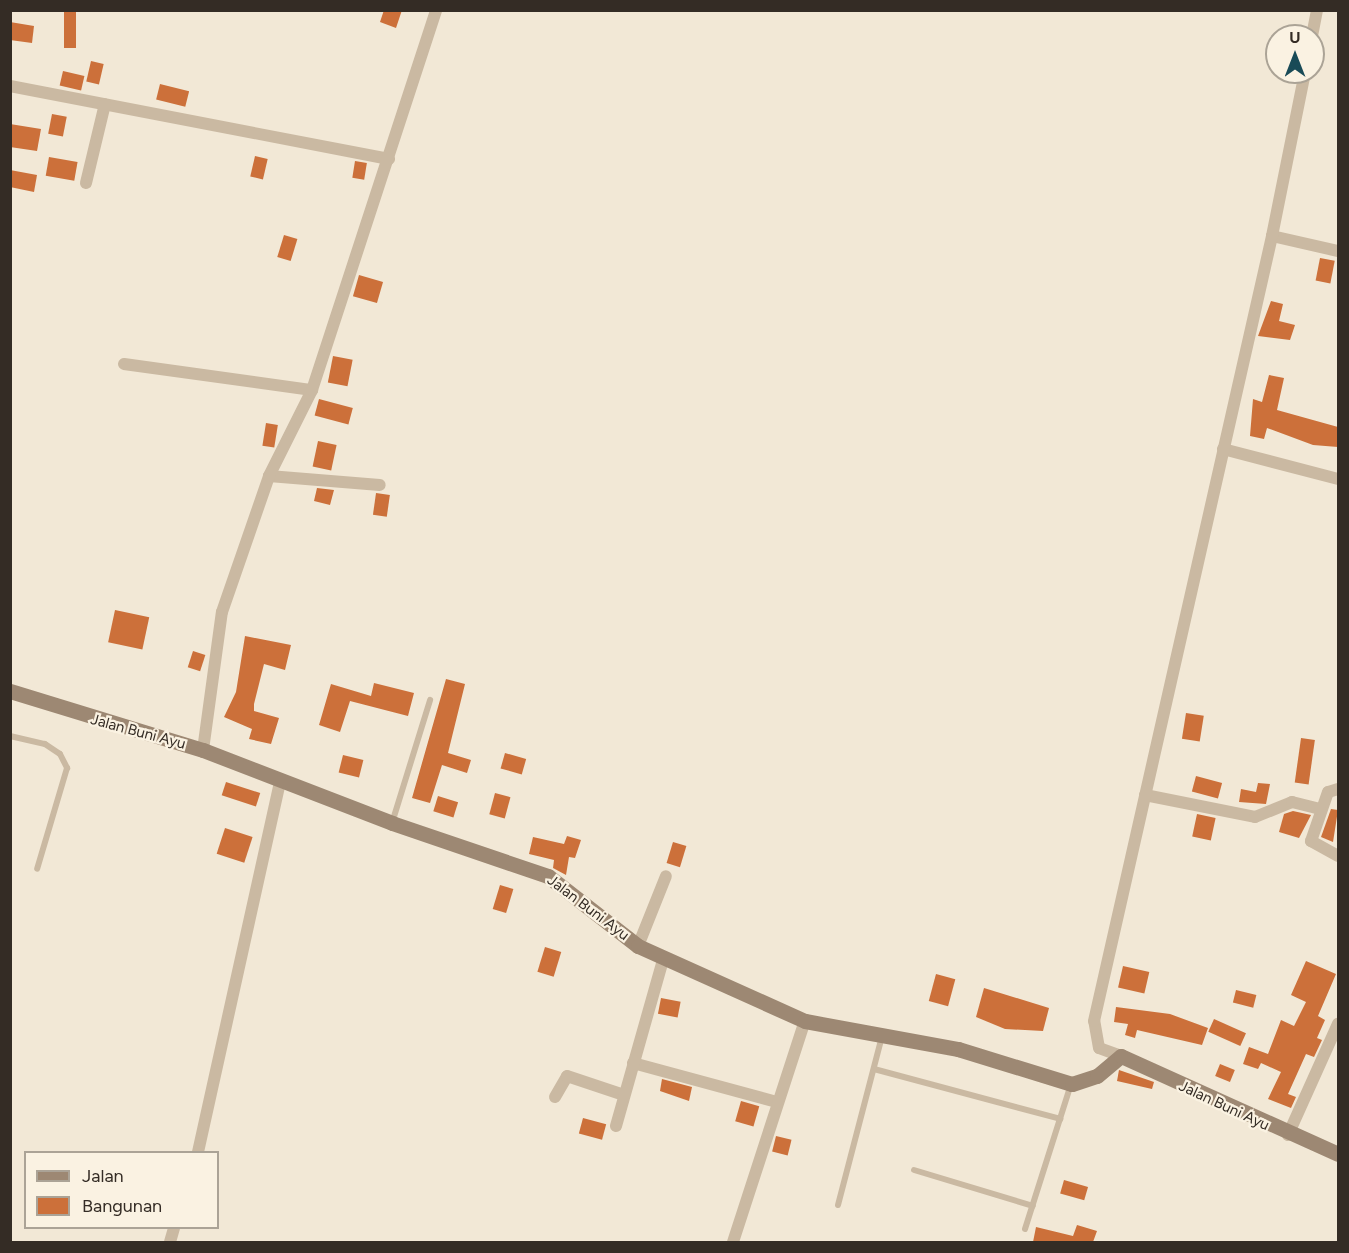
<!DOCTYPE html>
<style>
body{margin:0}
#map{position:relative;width:1349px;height:1253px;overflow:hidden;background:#f2e8d6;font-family:Figtree,sans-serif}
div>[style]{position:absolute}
.building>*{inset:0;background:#cc703a;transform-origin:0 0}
.lane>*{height:6px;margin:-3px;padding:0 3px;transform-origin:3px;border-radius:3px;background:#cab9a2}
.street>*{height:12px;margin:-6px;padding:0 6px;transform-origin:6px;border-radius:6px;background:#cab9a2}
.secondary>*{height:15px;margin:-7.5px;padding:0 7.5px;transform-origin:7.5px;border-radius:7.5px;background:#9d8873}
span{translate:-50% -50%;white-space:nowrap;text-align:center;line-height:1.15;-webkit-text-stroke:4.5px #faf2e2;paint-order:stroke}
.street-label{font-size:15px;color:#342c25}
.frame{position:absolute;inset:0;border:12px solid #342c25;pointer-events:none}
.legend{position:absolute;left:24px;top:1151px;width:195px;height:78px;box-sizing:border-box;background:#faf2e2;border:2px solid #aba396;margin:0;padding:8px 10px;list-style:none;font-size:18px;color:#342c25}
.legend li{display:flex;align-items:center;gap:12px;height:30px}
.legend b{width:30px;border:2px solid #aba396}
.north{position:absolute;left:1265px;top:24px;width:60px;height:60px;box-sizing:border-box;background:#faf2e2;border:2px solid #aba396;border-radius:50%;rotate:0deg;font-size:16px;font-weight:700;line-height:24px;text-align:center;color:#342c25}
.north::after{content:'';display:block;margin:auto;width:21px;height:27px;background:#194b57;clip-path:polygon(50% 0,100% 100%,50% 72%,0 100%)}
</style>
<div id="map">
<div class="building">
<div style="left:64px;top:10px;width:12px;height:38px"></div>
<div style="clip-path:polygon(384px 10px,402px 10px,396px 28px,380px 22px)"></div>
<div style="clip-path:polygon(10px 22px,34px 26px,32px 43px,10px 40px)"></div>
<div style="left:91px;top:61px;width:13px;height:21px;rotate:13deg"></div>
<div style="left:63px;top:71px;width:22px;height:15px;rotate:13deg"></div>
<div style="left:160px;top:84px;width:30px;height:16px;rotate:14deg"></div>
<div style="left:52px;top:114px;width:15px;height:20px;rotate:11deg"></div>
<div style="clip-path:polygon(10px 124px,41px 129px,37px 151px,10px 147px)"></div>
<div style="left:255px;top:156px;width:13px;height:21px;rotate:13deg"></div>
<div style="left:49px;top:157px;width:29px;height:19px;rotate:10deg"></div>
<div style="left:355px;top:161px;width:12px;height:17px;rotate:9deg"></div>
<div style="clip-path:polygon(10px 170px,37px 175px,34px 192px,10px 187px)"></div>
<div style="left:284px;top:235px;width:14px;height:23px;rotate:17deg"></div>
<div style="left:1320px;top:258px;width:15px;height:23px;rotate:11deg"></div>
<div style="left:359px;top:275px;width:25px;height:22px;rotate:16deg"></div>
<div style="clip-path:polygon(1271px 301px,1283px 304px,1279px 321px,1295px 325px,1290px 340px,1258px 336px)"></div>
<div style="left:333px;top:356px;width:20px;height:27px;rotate:11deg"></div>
<div style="clip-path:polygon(1269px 375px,1284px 378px,1277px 410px,1338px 427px,1338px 447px,1313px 445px,1267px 428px,1264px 439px,1250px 436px,1253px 399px,1262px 402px)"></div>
<div style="left:319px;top:399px;width:35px;height:17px;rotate:15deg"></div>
<div style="left:266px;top:423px;width:12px;height:23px;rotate:9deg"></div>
<div style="left:318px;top:441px;width:19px;height:26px;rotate:12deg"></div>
<div style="clip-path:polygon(317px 488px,334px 490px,330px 505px,314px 501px)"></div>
<div style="left:376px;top:493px;width:14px;height:22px;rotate:8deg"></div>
<div style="left:115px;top:610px;width:35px;height:33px;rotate:12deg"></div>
<div style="clip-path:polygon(245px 636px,291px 645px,285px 670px,264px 664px,254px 704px,254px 711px,279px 718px,271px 744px,249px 739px,252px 729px,224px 717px,236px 692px)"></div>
<div style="left:193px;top:651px;width:13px;height:17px;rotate:18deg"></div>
<div style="clip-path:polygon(446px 679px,465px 684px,448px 753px,471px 760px,467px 773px,442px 765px,430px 803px,412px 798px)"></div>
<div style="clip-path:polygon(374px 683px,414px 693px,408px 716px,350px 701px,340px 732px,319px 725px,331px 684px,371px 696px)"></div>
<div style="left:1186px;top:713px;width:18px;height:26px;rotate:9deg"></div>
<div style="left:1301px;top:738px;width:14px;height:45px;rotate:8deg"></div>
<div style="left:505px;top:753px;width:22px;height:16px;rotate:16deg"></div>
<div style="left:343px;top:755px;width:21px;height:18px;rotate:14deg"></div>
<div style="left:1196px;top:776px;width:27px;height:16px;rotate:15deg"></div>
<div style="left:226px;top:782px;width:36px;height:14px;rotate:18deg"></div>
<div style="clip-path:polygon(1258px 783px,1270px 784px,1266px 804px,1239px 802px,1241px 789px,1256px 792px)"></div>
<div style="left:495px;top:793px;width:16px;height:22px;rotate:15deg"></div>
<div style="left:438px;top:796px;width:21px;height:16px;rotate:17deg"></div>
<div style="clip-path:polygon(1331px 809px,1338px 810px,1333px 842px,1321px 837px)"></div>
<div style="clip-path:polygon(1293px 811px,1311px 815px,1299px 838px,1279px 832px,1284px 814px)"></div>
<div style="left:1197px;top:814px;width:19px;height:23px;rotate:12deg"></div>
<div style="left:225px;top:828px;width:29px;height:27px;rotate:18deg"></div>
<div style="clip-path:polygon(567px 836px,581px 840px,575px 858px,569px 857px,566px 875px,553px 868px,554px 860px,529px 854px,533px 837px,564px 844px)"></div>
<div style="left:673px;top:842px;width:14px;height:22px;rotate:17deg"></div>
<div style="left:500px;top:885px;width:14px;height:25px;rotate:17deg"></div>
<div style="left:545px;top:947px;width:17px;height:26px;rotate:17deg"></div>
<div style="clip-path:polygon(1306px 961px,1336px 974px,1318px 1016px,1325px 1020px,1317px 1038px,1322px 1040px,1314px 1057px,1306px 1054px,1288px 1094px,1296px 1097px,1291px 1108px,1268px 1099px,1281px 1072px,1261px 1063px,1258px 1069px,1243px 1064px,1249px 1047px,1268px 1054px,1281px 1020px,1294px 1026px,1306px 1002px,1291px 995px)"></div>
<div style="left:1123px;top:966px;width:27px;height:22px;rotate:13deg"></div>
<div style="left:936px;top:974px;width:20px;height:28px;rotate:15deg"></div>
<div style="clip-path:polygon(984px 988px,1049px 1008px,1043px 1031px,1005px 1029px,976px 1017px)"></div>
<div style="left:1236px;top:990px;width:21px;height:13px;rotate:14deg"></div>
<div style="left:661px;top:998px;width:20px;height:16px;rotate:11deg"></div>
<div style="clip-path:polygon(1116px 1007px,1170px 1014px,1208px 1028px,1202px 1045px,1137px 1030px,1135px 1038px,1125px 1035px,1128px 1024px,1114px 1022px)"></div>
<div style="left:1214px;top:1019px;width:35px;height:14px;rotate:24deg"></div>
<div style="left:1220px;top:1064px;width:16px;height:13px;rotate:22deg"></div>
<div style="clip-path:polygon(1119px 1070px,1154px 1082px,1152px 1089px,1117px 1081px)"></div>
<div style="clip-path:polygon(662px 1079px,692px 1087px,689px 1101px,660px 1091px)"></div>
<div style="left:741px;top:1101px;width:19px;height:21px;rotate:16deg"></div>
<div style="left:583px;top:1118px;width:24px;height:16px;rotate:15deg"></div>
<div style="left:776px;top:1136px;width:16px;height:16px;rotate:14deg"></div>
<div style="left:1064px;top:1180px;width:25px;height:14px;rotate:16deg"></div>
<div style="clip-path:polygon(1077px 1225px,1097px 1231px,1093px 1242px,1033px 1242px,1036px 1227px,1073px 1236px)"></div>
</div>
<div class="lane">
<div style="left:10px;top:736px;width:36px;rotate:13deg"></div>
<div style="left:45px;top:744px;width:18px;rotate:34deg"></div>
<div style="left:60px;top:754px;width:16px;rotate:63deg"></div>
<div style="left:67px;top:768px;width:105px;rotate:106.5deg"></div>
<div style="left:392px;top:823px;width:129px;rotate:-72.8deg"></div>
<div style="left:874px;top:1069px;width:193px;rotate:15deg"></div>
<div style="left:914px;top:1170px;width:124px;rotate:16.8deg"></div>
<div style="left:838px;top:1205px;width:175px;rotate:-75.4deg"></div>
<div style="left:1025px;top:1229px;width:152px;rotate:-72.4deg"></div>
</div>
<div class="street">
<div style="left:1312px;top:36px;width:26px;rotate:-79deg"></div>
<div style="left:10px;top:86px;width:386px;rotate:10.9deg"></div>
<div style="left:86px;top:183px;width:81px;rotate:-76.5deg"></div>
<div style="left:1272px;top:236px;width:68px;rotate:12.8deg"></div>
<div style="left:124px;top:364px;width:190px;rotate:7.9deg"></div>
<div style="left:1223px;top:449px;width:119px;rotate:14.6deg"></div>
<div style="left:269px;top:476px;width:111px;rotate:4.6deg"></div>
<div style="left:203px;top:750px;width:139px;rotate:-82.2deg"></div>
<div style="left:222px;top:612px;width:144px;rotate:-70.9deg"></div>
<div style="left:269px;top:476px;width:96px;rotate:-63.4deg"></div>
<div style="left:312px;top:390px;width:400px;rotate:-71.9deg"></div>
<div style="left:1338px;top:789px;width:10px;rotate:163deg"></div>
<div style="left:1328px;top:792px;width:52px;rotate:109.1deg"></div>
<div style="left:1311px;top:841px;width:31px;rotate:29deg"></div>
<div style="left:1145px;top:795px;width:112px;rotate:11.3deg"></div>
<div style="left:1255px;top:817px;width:40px;rotate:-22deg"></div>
<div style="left:1292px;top:802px;width:29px;rotate:14deg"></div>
<div style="left:638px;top:946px;width:75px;rotate:-68.2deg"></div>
<div style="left:1121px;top:1056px;width:23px;rotate:-160deg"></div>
<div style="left:1099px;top:1048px;width:27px;rotate:-100deg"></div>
<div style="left:1094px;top:1021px;width:805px;rotate:-77.22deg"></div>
<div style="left:1272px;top:236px;width:167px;rotate:-78.6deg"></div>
<div style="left:633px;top:1063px;width:149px;rotate:15.2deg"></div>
<div style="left:555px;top:1097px;width:24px;rotate:-60deg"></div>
<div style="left:567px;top:1076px;width:60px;rotate:18.4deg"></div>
<div style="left:616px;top:1126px;width:173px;rotate:-74.2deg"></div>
<div style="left:1288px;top:1135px;width:122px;rotate:-65.8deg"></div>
<div style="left:198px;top:1152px;width:380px;rotate:-77.5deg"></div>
<div style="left:170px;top:1242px;width:15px;rotate:-74deg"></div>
<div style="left:733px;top:1242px;width:232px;rotate:-72deg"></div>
</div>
<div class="secondary">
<div style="left:10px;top:691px;width:202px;rotate:17deg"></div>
<div style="left:203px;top:750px;width:203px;rotate:21.1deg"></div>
<div style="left:392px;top:823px;width:165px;rotate:18.8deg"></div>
<div style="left:548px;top:876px;width:114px;rotate:37.9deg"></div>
<div style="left:638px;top:946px;width:183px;rotate:24.2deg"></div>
<div style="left:805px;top:1021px;width:156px;rotate:10.4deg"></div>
<div style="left:958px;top:1049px;width:119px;rotate:17.1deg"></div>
<div style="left:1072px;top:1084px;width:26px;rotate:-18deg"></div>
<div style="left:1097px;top:1076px;width:31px;rotate:-40deg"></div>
<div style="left:1121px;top:1056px;width:238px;rotate:24.3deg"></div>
</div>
<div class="street-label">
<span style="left:138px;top:732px;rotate:15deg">Jalan Buni Ayu</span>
<span style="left:588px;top:908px;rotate:37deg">Jalan Buni Ayu</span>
<span style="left:1224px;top:1106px;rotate:25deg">Jalan Buni Ayu</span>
</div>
<div class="frame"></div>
<ul class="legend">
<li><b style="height:8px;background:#9d8873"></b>Jalan</li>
<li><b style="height:16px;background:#cc703a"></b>Bangunan</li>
</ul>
<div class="north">U</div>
</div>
